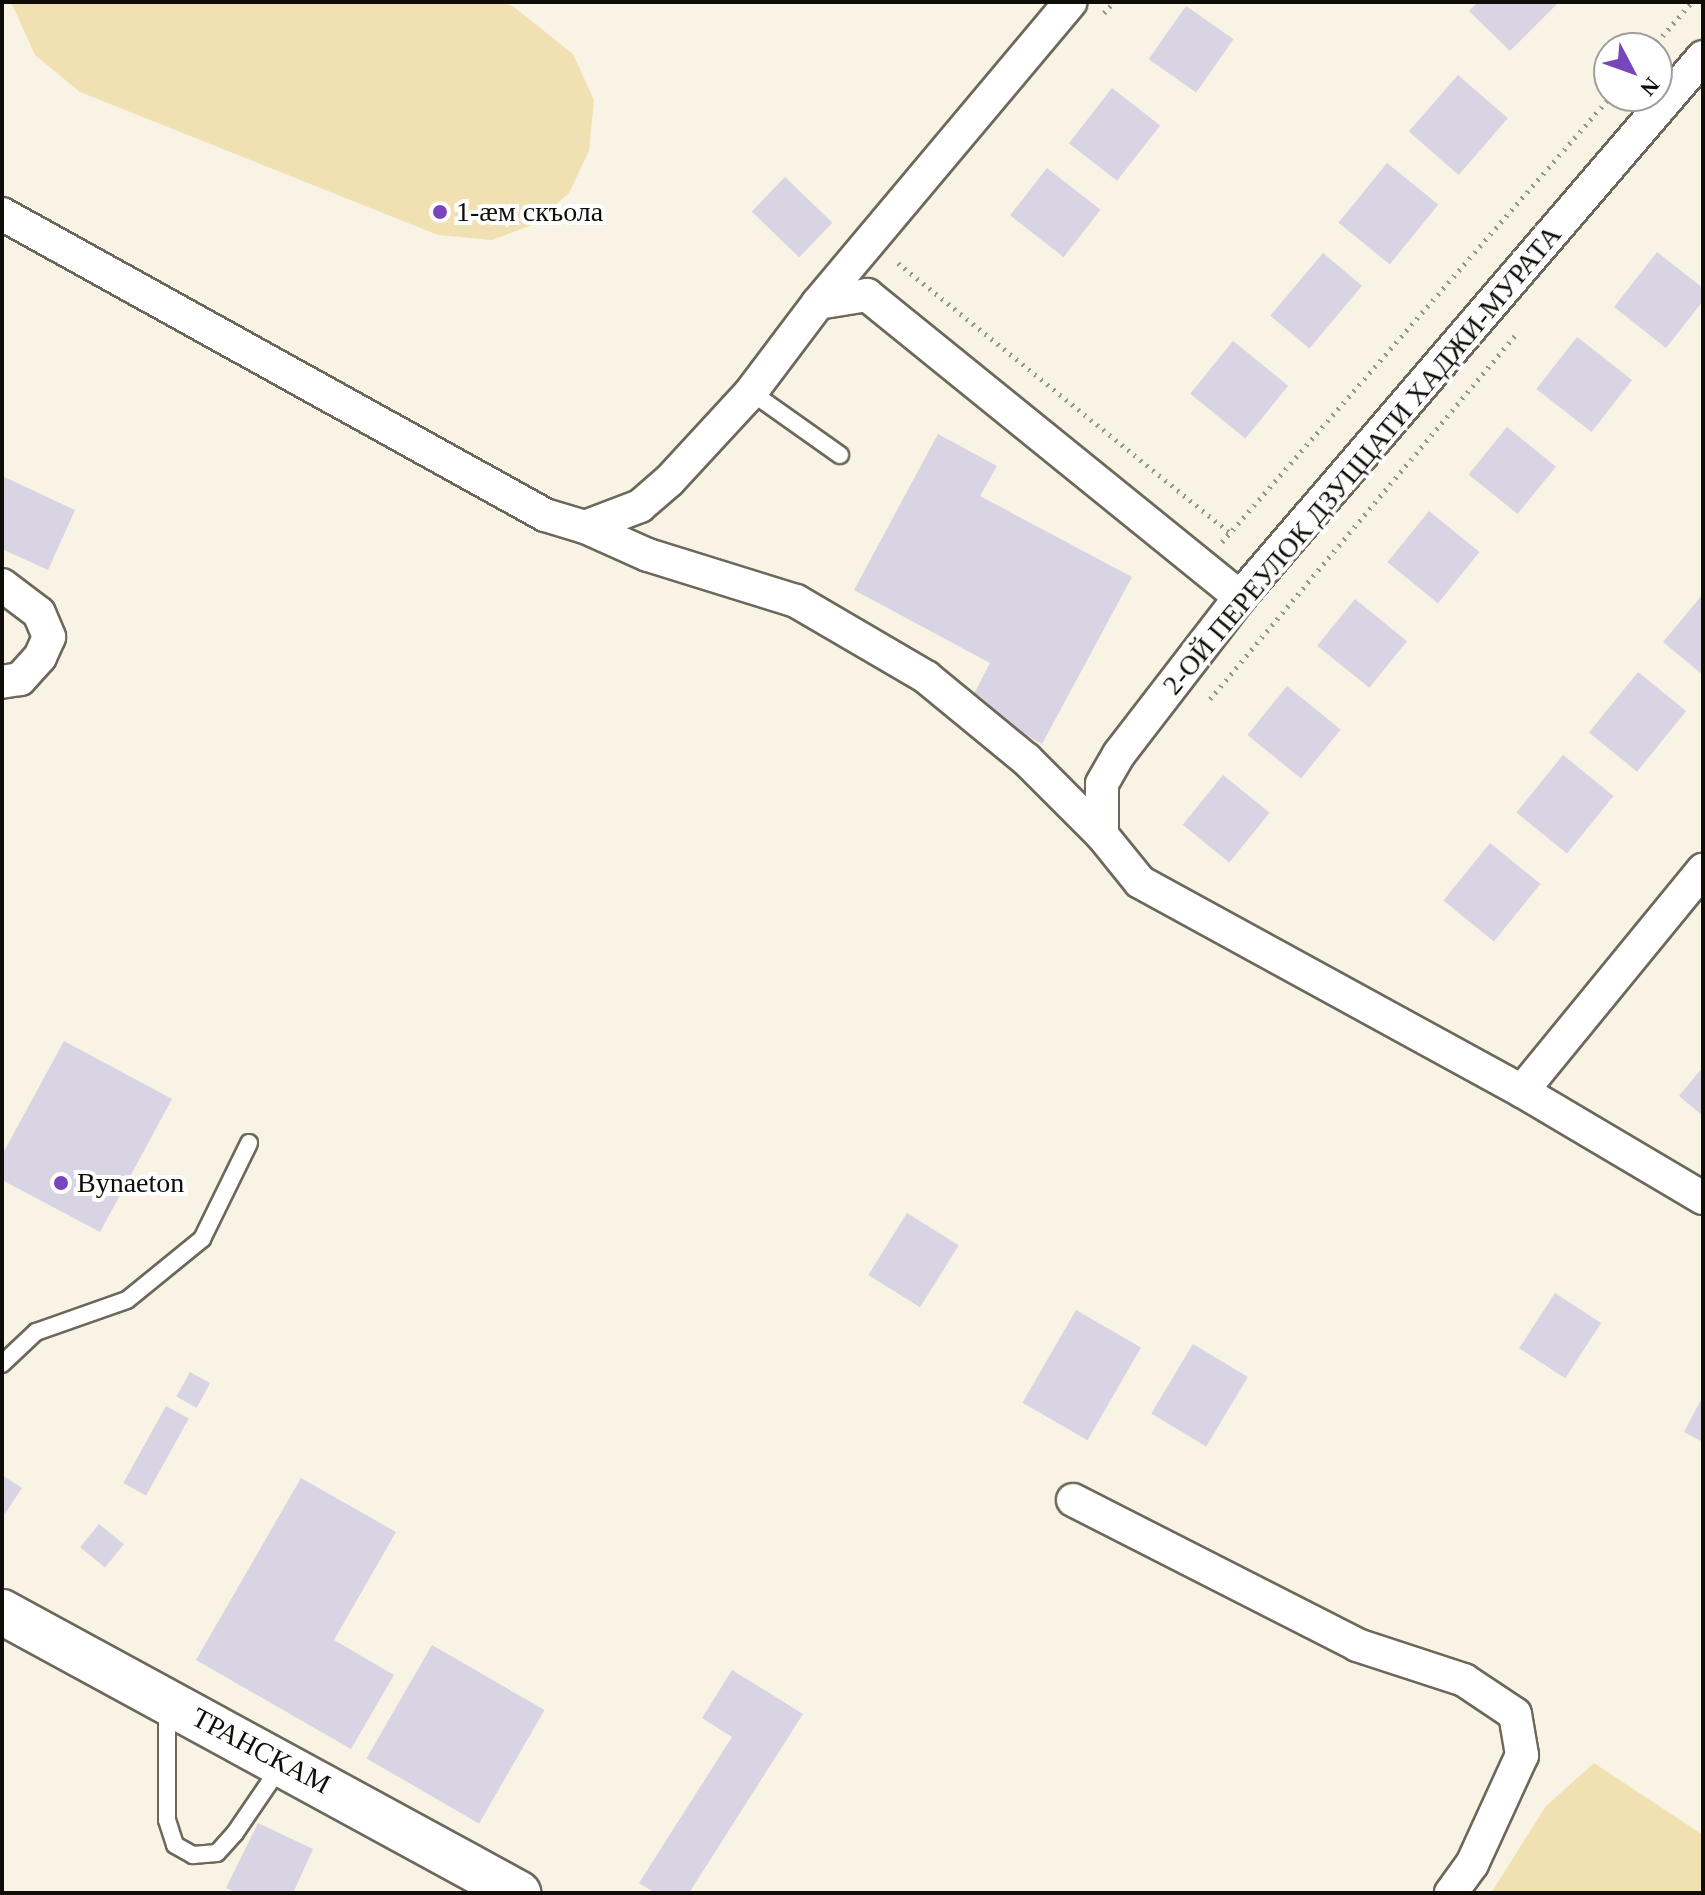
<!DOCTYPE html>
<meta charset="utf-8">
<style>
body{margin:0}
#map{position:relative;width:1705px;height:1895px;overflow:hidden;background:#f8f3e4;font-family:"Times New Roman",serif}
div>[style]{position:absolute}
.green>*{inset:0;background:#f1e1b2}
.building>*{inset:0;background:#d9d4e3;transform-origin:0 0}
.path>*{height:5px;margin-top:-2.5px;transform-origin:0;background:repeating-linear-gradient(90deg,#99968b 0 2px,transparent 0 8px)}
.roads{filter:drop-shadow(2px 0 #6d685b) drop-shadow(-2px 0 #6d685b) drop-shadow(0 2px #6d685b) drop-shadow(0 -2px #6d685b)}
.lane>*{height:16px;margin:-8px;padding:0 8px;transform-origin:8px;border-radius:8px;background:#fff}
.street>*{height:32px;margin:-16px;padding:0 16px;transform-origin:16px;border-radius:16px;background:#fff}
.highway>*{height:44px;margin:-22px;padding:0 22px;transform-origin:22px;border-radius:22px;background:#fff}
.dots>*{width:22px;height:22px;translate:-50% -50%;box-sizing:border-box;border:4px solid #fff;border-radius:50%}
span{translate:-50% -50%;white-space:nowrap;text-align:center;line-height:1.15;-webkit-text-stroke:8px #fff;paint-order:stroke}
.poi-label{font-size:28px;color:#0f0d08}
.left{translate:0 -50%;text-align:left}
.street-label{font-size:28px;color:#0f0d08}
.frame{position:absolute;inset:0;border:4px solid #0f0d08;pointer-events:none}
.north{position:absolute;left:1593px;top:32px;width:80px;height:80px;box-sizing:border-box;background:#fff;border:2px solid #9f9e9c;border-radius:50%;rotate:131deg;font-size:22px;font-weight:700;line-height:32px;text-align:center;color:#0f0d08}
.north::after{content:'';display:block;margin:auto;width:28px;height:36px;background:#7745bc;clip-path:polygon(50% 0,100% 100%,50% 72%,0 100%)}
</style>
<div id="map">
<div class="green">
<div style="clip-path:polygon(11px 2px,502px 2px,514px 7px,573px 54px,594px 100px,589px 151px,569px 193px,532px 225px,492px 240px,438px 235px,80px 92px,35px 55px)"></div>
<div style="clip-path:polygon(1594px 1763px,1703px 1835px,1703px 1893px,1491px 1893px,1546px 1806px)"></div>
</div>
<div class="building">
<div style="clip-path:polygon(1478px 2px,1559px 2px,1510px 51px,1469px 11px)"></div>
<div style="left:1186px;top:6px;width:58px;height:65px;rotate:35deg"></div>
<div style="left:1458px;top:75px;width:66px;height:75px;rotate:41deg"></div>
<div style="left:1112px;top:88px;width:61px;height:70px;rotate:38deg"></div>
<div style="left:1387px;top:163px;width:66px;height:77px;rotate:39deg"></div>
<div style="left:1047px;top:168px;width:68px;height:60px;rotate:38deg"></div>
<div style="left:785px;top:177px;width:66px;height:48px;rotate:44deg"></div>
<div style="clip-path:polygon(1657px 252px,1703px 288px,1703px 301px,1666px 348px,1614px 307px)"></div>
<div style="left:1323px;top:253px;width:51px;height:82px;rotate:40deg"></div>
<div style="left:1577px;top:337px;width:70px;height:66px;rotate:38deg"></div>
<div style="left:1233px;top:341px;width:71px;height:68px;rotate:39deg"></div>
<div style="left:1507px;top:427px;width:63px;height:61px;rotate:39deg"></div>
<div style="clip-path:polygon(938px 434px,997px 466px,980px 496px,1132px 577px,1042px 744px,968px 705px,990px 663px,854px 590px)"></div>
<div style="clip-path:polygon(2px 476px,75px 510px,48px 570px,2px 549px)"></div>
<div style="left:1429px;top:511px;width:65px;height:66px;rotate:39deg"></div>
<div style="clip-path:polygon(1703px 594px,1703px 675px,1663px 642px)"></div>
<div style="left:1355px;top:599px;width:67px;height:60px;rotate:39deg"></div>
<div style="left:1638px;top:672px;width:62px;height:78px;rotate:39deg"></div>
<div style="left:1287px;top:686px;width:69px;height:63px;rotate:39deg"></div>
<div style="left:1563px;top:755px;width:65px;height:74px;rotate:39deg"></div>
<div style="left:1223px;top:775px;width:60px;height:64px;rotate:39deg"></div>
<div style="left:1490px;top:843px;width:65px;height:74px;rotate:39deg"></div>
<div style="clip-path:polygon(64px 1041px,172px 1099px,100px 1232px,2px 1180px,2px 1155px)"></div>
<div style="clip-path:polygon(1703px 1067px,1703px 1116px,1679px 1096px)"></div>
<div style="left:907px;top:1213px;width:61px;height:73px;rotate:32deg"></div>
<div style="left:1555px;top:1293px;width:55px;height:66px;rotate:33deg"></div>
<div style="left:1076px;top:1310px;width:75px;height:107px;rotate:30deg"></div>
<div style="left:1193px;top:1344px;width:64px;height:81px;rotate:31deg"></div>
<div style="left:190px;top:1372px;width:23px;height:28px;rotate:29deg"></div>
<div style="clip-path:polygon(1703px 1396px,1703px 1442px,1684px 1432px)"></div>
<div style="left:166px;top:1406px;width:26px;height:88px;rotate:29deg"></div>
<div style="clip-path:polygon(2px 1475px,22px 1488px,2px 1518px)"></div>
<div style="clip-path:polygon(301px 1478px,396px 1532px,334px 1640px,394px 1675px,351px 1749px,196px 1660px)"></div>
<div style="left:99px;top:1524px;width:32px;height:30px;rotate:39deg"></div>
<div style="left:432px;top:1645px;width:130px;height:131px;rotate:30deg"></div>
<div style="clip-path:polygon(732px 1670px,803px 1714px,689px 1893px,655px 1893px,639px 1883px,732px 1737px,702px 1718px)"></div>
<div style="clip-path:polygon(258px 1823px,313px 1849px,293px 1893px,237px 1893px,226px 1888px)"></div>
</div>
<div class="path">
<div style="left:1104px;top:13px;width:15px;rotate:-48deg"></div>
<div style="left:1652px;top:48px;width:61px;rotate:-49deg"></div>
<div style="left:898px;top:263px;width:428px;rotate:39.1deg"></div>
<div style="left:1222px;top:542px;width:592px;rotate:-48.91deg"></div>
<div style="left:1210px;top:699px;width:478px;rotate:-50deg"></div>
</div>
<div class="roads">
<div class="lane">
<div style="left:751px;top:392px;width:109px;rotate:35.3deg"></div>
<div style="left:2px;top:1364px;width:47px;rotate:-43.3deg"></div>
<div style="left:36px;top:1332px;width:96px;rotate:-19.4deg"></div>
<div style="left:127px;top:1300px;width:97px;rotate:-39.1deg"></div>
<div style="left:202px;top:1239px;width:107px;rotate:-63.9deg"></div>
<div style="left:167px;top:1705px;width:115px;rotate:90deg"></div>
<div style="left:167px;top:1820px;width:26px;rotate:72deg"></div>
<div style="left:175px;top:1845px;width:21px;rotate:29deg"></div>
<div style="left:193px;top:1855px;width:24px;rotate:-5deg"></div>
<div style="left:217px;top:1853px;width:27px;rotate:-48deg"></div>
<div style="left:235px;top:1833px;width:80px;rotate:-55.7deg"></div>
</div>
<div class="street">
<div style="left:1703px;top:57px;width:711px;rotate:130.61deg"></div>
<div style="left:1240px;top:597px;width:198px;rotate:127.6deg"></div>
<div style="left:1119px;top:754px;width:34px;rotate:120deg"></div>
<div style="left:1102px;top:784px;width:51px;rotate:90deg"></div>
<div style="left:1102px;top:835px;width:60px;rotate:51deg"></div>
<div style="left:1140px;top:882px;width:435px;rotate:28.7deg"></div>
<div style="left:1522px;top:1091px;width:210px;rotate:30.6deg"></div>
<div style="left:2px;top:214px;width:621px;rotate:29deg"></div>
<div style="left:545px;top:515px;width:42px;rotate:16.7deg"></div>
<div style="left:585px;top:527px;width:69px;rotate:24deg"></div>
<div style="left:648px;top:555px;width:155px;rotate:17.3deg"></div>
<div style="left:796px;top:601px;width:151px;rotate:30.3deg"></div>
<div style="left:926px;top:677px;width:129px;rotate:39.4deg"></div>
<div style="left:1026px;top:759px;width:107px;rotate:45deg"></div>
<div style="left:818px;top:303px;width:50px;rotate:-9.3deg"></div>
<div style="left:867px;top:295px;width:480px;rotate:39deg"></div>
<div style="left:585px;top:527px;width:59px;rotate:-20.9deg"></div>
<div style="left:640px;top:506px;width:38px;rotate:-41deg"></div>
<div style="left:669px;top:481px;width:121px;rotate:-47.3deg"></div>
<div style="left:751px;top:392px;width:111px;rotate:-53deg"></div>
<div style="left:818px;top:303px;width:393px;rotate:-50deg"></div>
<div style="left:2px;top:585px;width:46px;rotate:37.1deg"></div>
<div style="left:39px;top:613px;width:26px;rotate:67deg"></div>
<div style="left:49px;top:637px;width:22px;rotate:114deg"></div>
<div style="left:40px;top:657px;width:30px;rotate:132deg"></div>
<div style="left:20px;top:679px;width:18px;rotate:171deg"></div>
<div style="left:1522px;top:1091px;width:286px;rotate:-50.7deg"></div>
<div style="left:1073px;top:1500px;width:319px;rotate:27deg"></div>
<div style="left:1357px;top:1645px;width:113px;rotate:18.1deg"></div>
<div style="left:1464px;top:1680px;width:61px;rotate:33.7deg"></div>
<div style="left:1515px;top:1714px;width:42px;rotate:80.3deg"></div>
<div style="left:1522px;top:1755px;width:120px;rotate:114.6deg"></div>
<div style="left:1472px;top:1864px;width:36px;rotate:126deg"></div>
</div>
<div class="highway">
<div style="left:2px;top:1612px;width:588px;rotate:28.57deg"></div>
</div>
</div>
<div class="dots">
<div style="left:440px;top:212px;background:#7745bc"></div>
<div style="left:61px;top:1183px;background:#7745bc"></div>
</div>
<div class="poi-label">
<span class="left" style="left:456px;top:212px">1-æм скъола</span>
<span class="left" style="left:77px;top:1183px">Bynaeton</span>
</div>
<div class="street-label">
<span style="left:1362px;top:460px;rotate:-50deg">2-ОЙ ПЕРЕУЛОК ДЗУЦЦАТИ ХАДЖИ-МУРАТА</span>
<span style="left:261px;top:1751px;rotate:28deg">ТРАНСКАМ</span>
</div>
<div class="frame"></div>
<div class="north">N</div>
</div>
